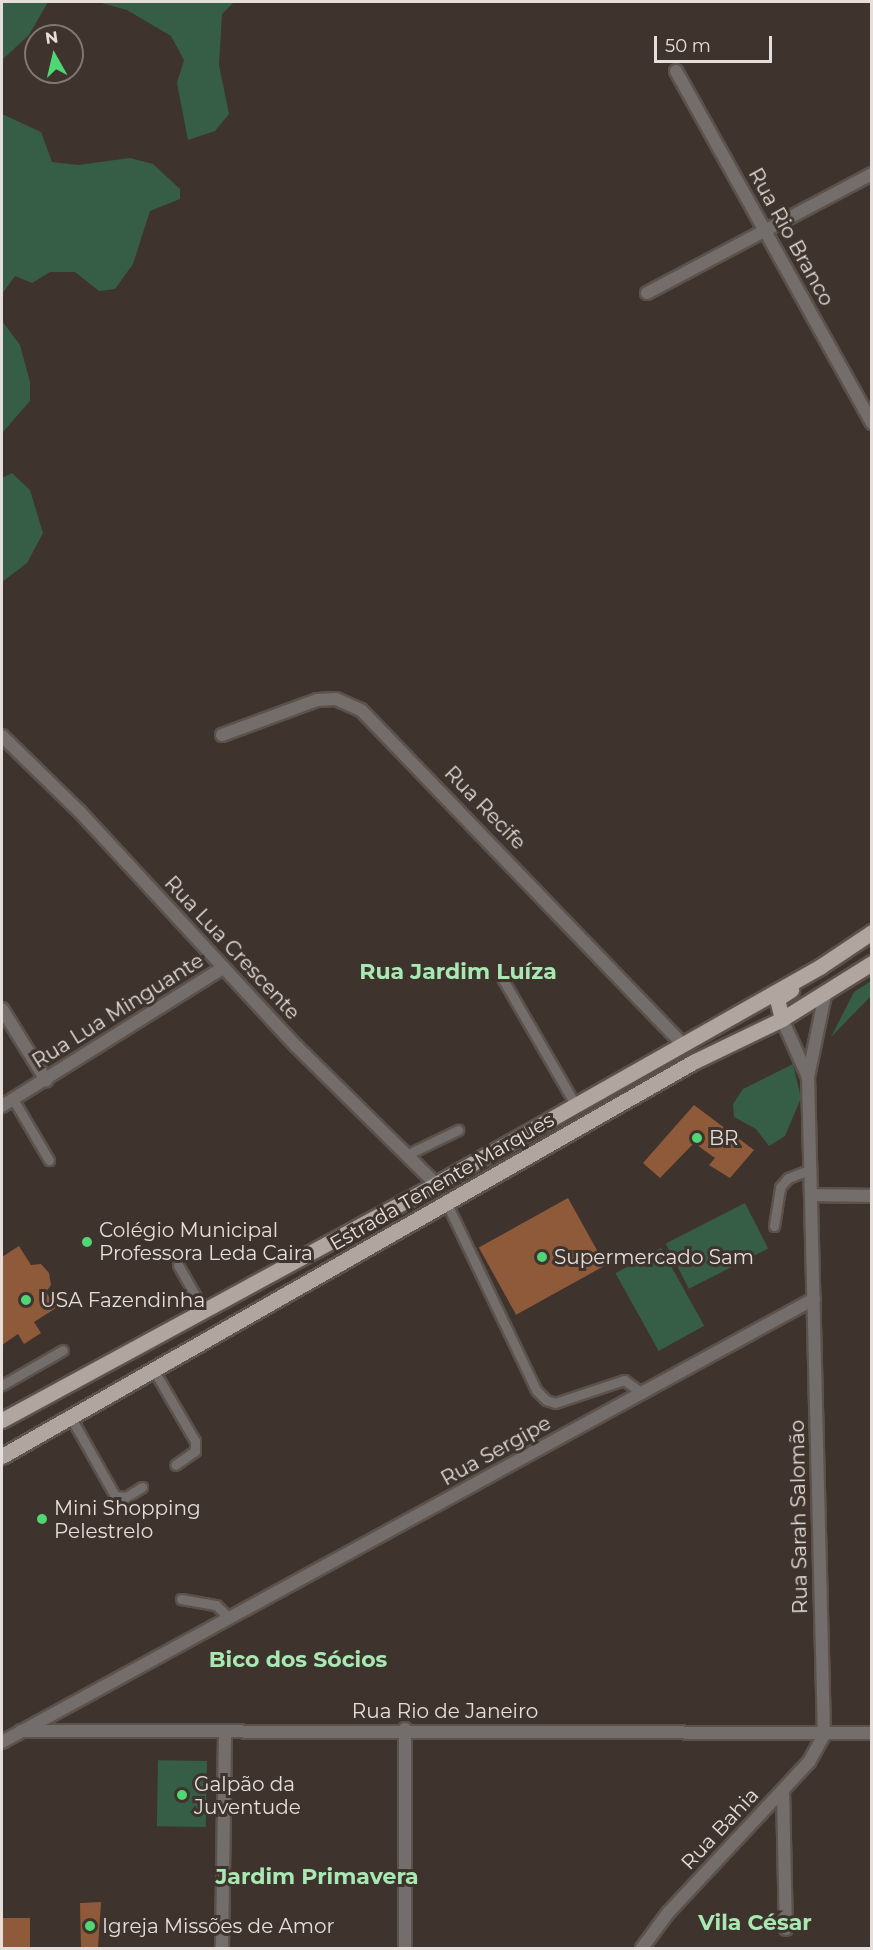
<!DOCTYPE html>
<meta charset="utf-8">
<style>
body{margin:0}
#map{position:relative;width:873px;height:1950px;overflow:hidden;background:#3e332d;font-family:Montserrat,sans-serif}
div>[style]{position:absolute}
.green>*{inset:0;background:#365e46;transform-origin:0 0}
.building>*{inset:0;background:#8f5a3a;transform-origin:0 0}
.roads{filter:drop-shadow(2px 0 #5c524c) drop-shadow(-2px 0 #5c524c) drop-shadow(0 2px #5c524c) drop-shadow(0 -2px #5c524c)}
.lane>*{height:9px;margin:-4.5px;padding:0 4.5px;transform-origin:4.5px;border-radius:4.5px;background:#736e6b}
.street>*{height:12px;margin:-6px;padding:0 6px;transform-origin:6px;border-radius:6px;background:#736e6b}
.primary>*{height:15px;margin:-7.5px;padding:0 7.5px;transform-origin:7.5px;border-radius:7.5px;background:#b0a59f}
.dots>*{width:16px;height:16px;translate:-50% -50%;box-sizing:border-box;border:3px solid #3e332d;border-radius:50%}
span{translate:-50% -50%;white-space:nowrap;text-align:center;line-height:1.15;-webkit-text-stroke:6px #3e332d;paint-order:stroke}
.street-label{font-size:20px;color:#e5deda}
.poi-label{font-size:20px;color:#e5deda}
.left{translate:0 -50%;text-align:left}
.quarter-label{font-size:22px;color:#a8e9b3;font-weight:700}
.frame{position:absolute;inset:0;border:3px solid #e5deda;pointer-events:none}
.north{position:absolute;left:24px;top:24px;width:60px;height:60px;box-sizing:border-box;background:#3e332d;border:2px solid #817772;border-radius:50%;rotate:352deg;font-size:16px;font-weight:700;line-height:24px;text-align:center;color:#e5deda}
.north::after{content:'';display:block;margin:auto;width:21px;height:27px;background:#50d675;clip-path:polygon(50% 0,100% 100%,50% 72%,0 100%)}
.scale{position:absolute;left:654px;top:36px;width:118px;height:27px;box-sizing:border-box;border:3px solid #e5deda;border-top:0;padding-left:8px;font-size:18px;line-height:21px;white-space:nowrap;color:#e5deda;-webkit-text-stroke:4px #3e332d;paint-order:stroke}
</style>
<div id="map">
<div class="green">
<div style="clip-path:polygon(2px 2px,48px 2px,29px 35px,2px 60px)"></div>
<div style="clip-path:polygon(98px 2px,234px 2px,222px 14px,219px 65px,229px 114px,215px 131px,188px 140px,177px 83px,184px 60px,171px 36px,127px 10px)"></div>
<div style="clip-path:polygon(2px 114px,41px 132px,52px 162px,78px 165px,130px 158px,153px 164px,180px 189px,180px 199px,150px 211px,133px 264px,115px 289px,99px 291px,75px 272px,50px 272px,32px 283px,15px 276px,2px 294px)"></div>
<div style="clip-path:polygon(2px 321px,20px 345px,30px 382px,30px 401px,2px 433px)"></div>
<div style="clip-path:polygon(12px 473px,30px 490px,43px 533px,27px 563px,2px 582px,2px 478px)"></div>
<div style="clip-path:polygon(871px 981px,871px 996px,831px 1037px,854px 992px)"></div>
<div style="clip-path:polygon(793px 1064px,801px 1098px,785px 1136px,769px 1146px,756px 1129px,734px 1117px,733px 1104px,743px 1089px)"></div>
<div style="left:745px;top:1203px;width:51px;height:89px;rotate:63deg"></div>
<div style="left:661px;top:1248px;width:89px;height:52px;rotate:61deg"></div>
<div style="left:207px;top:1761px;width:66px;height:49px;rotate:91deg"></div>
</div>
<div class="building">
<div style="clip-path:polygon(694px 1105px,754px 1150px,730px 1178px,709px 1165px,715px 1158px,694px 1143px,660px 1178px,643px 1163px)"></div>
<div style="left:568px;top:1198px;width:77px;height:102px;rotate:61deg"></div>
<div style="clip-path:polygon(19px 1246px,31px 1265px,41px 1264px,49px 1273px,51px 1285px,46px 1292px,56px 1308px,34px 1322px,41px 1333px,24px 1344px,18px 1334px,2px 1345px,2px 1257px)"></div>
<div style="clip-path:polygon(101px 1902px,98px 1948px,81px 1948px,80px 1903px)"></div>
<div style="left:2px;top:1918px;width:28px;height:30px"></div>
</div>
<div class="roads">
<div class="lane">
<div style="left:502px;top:978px;width:146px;rotate:59.9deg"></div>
<div style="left:13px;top:1099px;width:71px;rotate:59.5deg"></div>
<div style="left:406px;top:1155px;width:58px;rotate:-25.7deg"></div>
<div style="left:447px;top:1204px;width:206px;rotate:64.4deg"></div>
<div style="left:536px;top:1390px;width:14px;rotate:45deg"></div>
<div style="left:546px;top:1400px;width:9px;rotate:18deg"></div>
<div style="left:555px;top:1403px;width:73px;rotate:-18.4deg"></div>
<div style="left:624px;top:1380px;width:22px;rotate:36deg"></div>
<div style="left:774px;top:1226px;width:39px;rotate:-81deg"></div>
<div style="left:780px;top:1187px;width:12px;rotate:-48deg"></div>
<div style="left:788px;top:1178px;width:25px;rotate:-21deg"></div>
<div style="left:178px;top:1265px;width:51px;rotate:60.4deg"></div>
<div style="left:153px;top:1369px;width:83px;rotate:59.7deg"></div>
<div style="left:195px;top:1441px;width:10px;rotate:90deg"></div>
<div style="left:195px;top:1451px;width:24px;rotate:145deg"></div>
<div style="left:2px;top:1385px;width:70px;rotate:-29.8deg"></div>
<div style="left:70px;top:1416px;width:92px;rotate:60.6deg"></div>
<div style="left:115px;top:1496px;width:11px;rotate:5deg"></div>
<div style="left:126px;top:1497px;width:19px;rotate:-32deg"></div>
<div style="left:181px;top:1599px;width:36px;rotate:10deg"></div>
<div style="left:216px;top:1605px;width:18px;rotate:45deg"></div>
</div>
<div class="street">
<div style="left:676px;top:71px;width:403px;rotate:60.9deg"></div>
<div style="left:647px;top:293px;width:255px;rotate:-27.9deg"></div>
<div style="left:222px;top:735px;width:101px;rotate:-20.2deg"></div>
<div style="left:317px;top:700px;width:19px;rotate:-3deg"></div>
<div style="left:336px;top:699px;width:27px;rotate:24deg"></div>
<div style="left:361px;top:710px;width:463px;rotate:46.1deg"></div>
<div style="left:2px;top:736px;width:109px;rotate:44.3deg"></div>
<div style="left:80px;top:812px;width:318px;rotate:47.3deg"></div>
<div style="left:296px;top:1046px;width:197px;rotate:44.6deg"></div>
<div style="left:2px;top:1009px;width:84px;rotate:58.2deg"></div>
<div style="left:782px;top:1019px;width:64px;rotate:65.9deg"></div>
<div style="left:2px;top:1106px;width:261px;rotate:-32deg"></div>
<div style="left:811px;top:1195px;width:61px;rotate:0.9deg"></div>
<div style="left:21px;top:1731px;width:851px;rotate:0.13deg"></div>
<div style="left:2px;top:1742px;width:925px;rotate:-28.62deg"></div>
<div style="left:783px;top:1790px;width:139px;rotate:88.8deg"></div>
<div style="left:222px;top:1948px;width:216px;rotate:-89.2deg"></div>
<div style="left:405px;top:1948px;width:219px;rotate:-90deg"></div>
<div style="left:642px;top:1948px;width:44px;rotate:-53.4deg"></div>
<div style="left:668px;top:1913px;width:207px;rotate:-47deg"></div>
<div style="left:809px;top:1762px;width:31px;rotate:-61deg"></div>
<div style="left:824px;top:1735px;width:658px;rotate:-91.39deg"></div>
<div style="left:808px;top:1077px;width:84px;rotate:-78.3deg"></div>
</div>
<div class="primary">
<div style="left:782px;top:1019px;width:21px;rotate:-104deg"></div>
<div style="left:777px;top:999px;width:17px;rotate:-33deg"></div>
<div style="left:2px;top:1420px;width:494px;rotate:-28.5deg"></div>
<div style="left:436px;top:1184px;width:442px;rotate:-29.5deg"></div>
<div style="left:821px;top:966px;width:61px;rotate:-33.7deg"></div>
<div style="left:2px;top:1456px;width:795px;rotate:-29.69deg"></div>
<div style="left:693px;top:1062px;width:99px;rotate:-25.8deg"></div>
<div style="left:782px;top:1019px;width:106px;rotate:-31.9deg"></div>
</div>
</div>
<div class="dots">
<div style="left:697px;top:1138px;background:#50d675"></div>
<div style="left:87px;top:1242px;background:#50d675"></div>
<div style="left:542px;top:1257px;background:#50d675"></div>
<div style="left:26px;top:1300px;background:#50d675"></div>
<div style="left:42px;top:1519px;background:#50d675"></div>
<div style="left:182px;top:1795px;background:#50d675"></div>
<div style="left:90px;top:1926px;background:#50d675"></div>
</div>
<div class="street-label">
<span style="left:791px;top:237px;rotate:61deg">Rua Rio Branco</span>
<span style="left:485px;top:808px;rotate:46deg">Rua Recife</span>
<span style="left:232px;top:948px;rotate:47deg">Rua Lua Crescente</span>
<span style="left:118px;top:1011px;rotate:-32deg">Rua Lua Minguante</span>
<span style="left:442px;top:1182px;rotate:-30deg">Estrada Tenente Marques</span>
<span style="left:496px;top:1451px;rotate:-29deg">Rua Sergipe</span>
<span style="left:799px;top:1517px;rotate:-91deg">Rua Sarah Salomão</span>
<span style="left:445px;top:1711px">Rua Rio de Janeiro</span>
<span style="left:720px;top:1829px;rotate:-47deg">Rua Bahia</span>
</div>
<div class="poi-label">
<span class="left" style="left:709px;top:1138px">BR</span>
<span class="left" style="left:99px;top:1242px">Colégio Municipal<br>Professora Leda Caira</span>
<span class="left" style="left:554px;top:1257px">Supermercado Sam</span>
<span class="left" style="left:40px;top:1300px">USA Fazendinha</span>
<span class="left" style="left:54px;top:1520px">Mini Shopping<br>Pelestrelo</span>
<span class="left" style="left:194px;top:1796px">Galpão da<br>Juventude</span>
<span class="left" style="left:102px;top:1926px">Igreja Missões de Amor</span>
</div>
<div class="quarter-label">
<span style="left:458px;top:972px">Rua Jardim Luíza</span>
<span style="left:298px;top:1660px">Bico dos Sócios</span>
<span style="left:317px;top:1877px">Jardim Primavera</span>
<span style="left:755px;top:1923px">Vila César</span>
</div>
<div class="frame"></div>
<div class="north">N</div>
<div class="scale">50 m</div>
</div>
